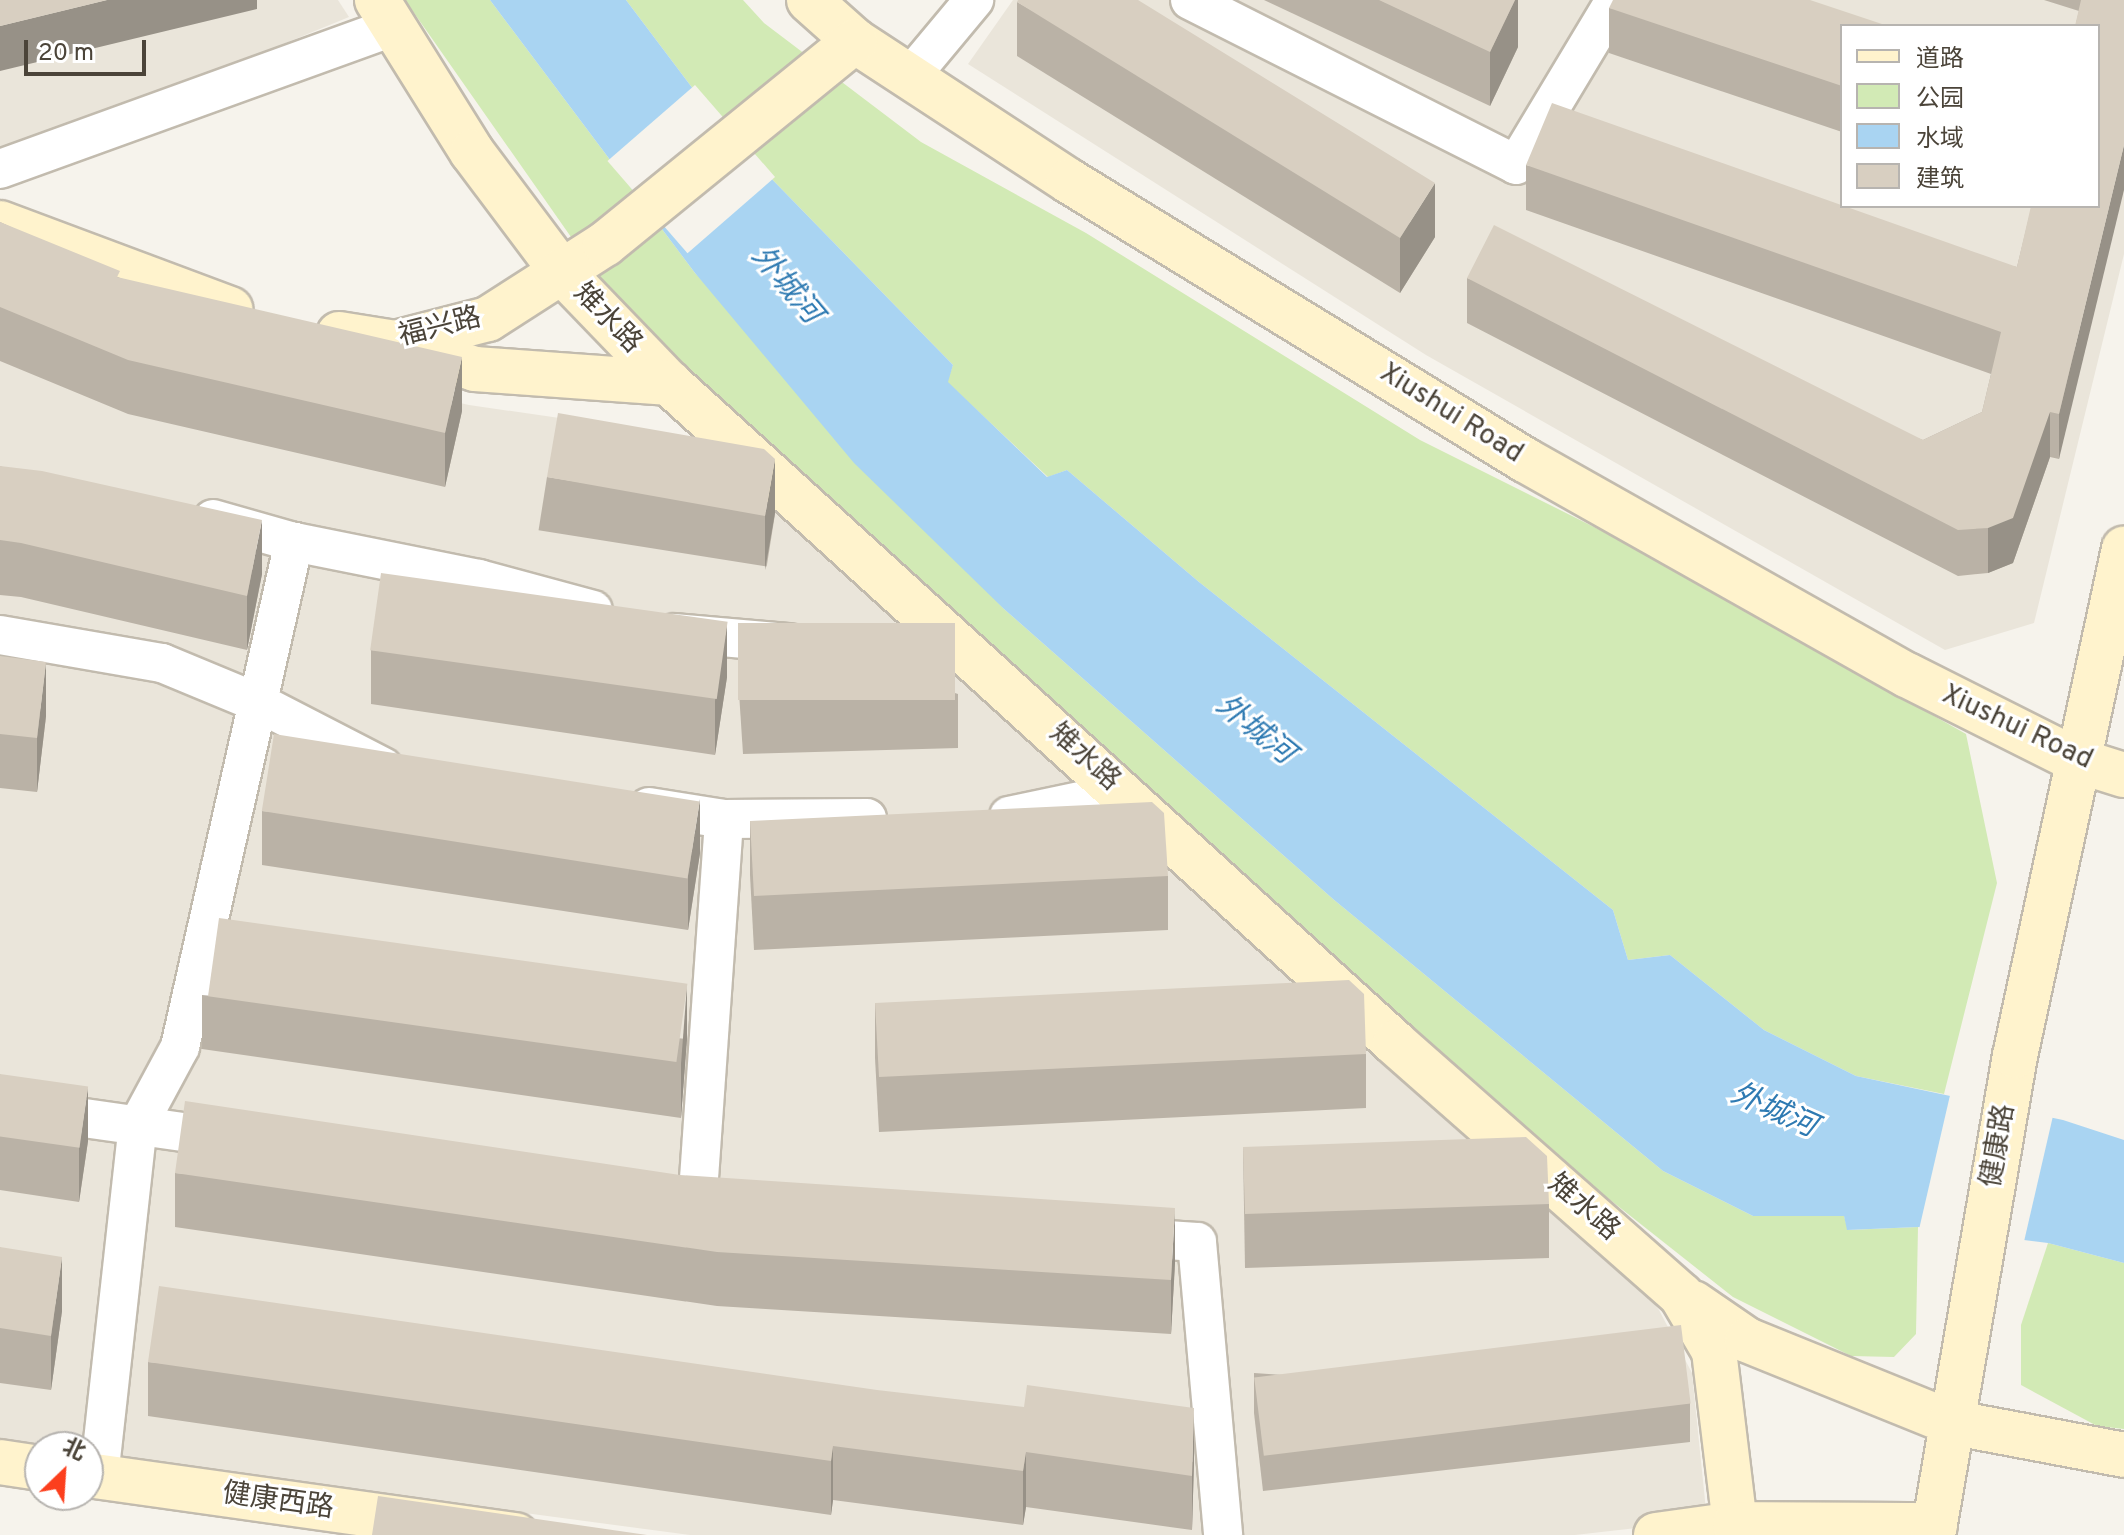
<!DOCTYPE html>
<meta charset="utf-8">
<style>
body{margin:0}
#map{position:relative;width:2124px;height:1535px;overflow:hidden;background:#f6f3ec;font-family:Overpass,"Noto Sans SC",sans-serif}
div>[style]{position:absolute}
.residential>*{inset:0;background:#eae5da}
.green>*{inset:0;background:#d2eab5}
.water>*{inset:0;background:#a9d4f2}
.pier>*{inset:0;background:#f6f3ec;transform-origin:0 0}
.roads{filter:drop-shadow(2px 0 #c2bbae) drop-shadow(-2px 0 #c2bbae) drop-shadow(0 2px #c2bbae) drop-shadow(0 -2px #c2bbae)}
.street>*{height:38px;margin:-19px;padding:0 19px;transform-origin:19px;border-radius:19px;background:#fff}
.secondary>*{height:44px;margin:-22px;padding:0 22px;transform-origin:22px;border-radius:22px;background:#fff3cd}
.wall>*{inset:0;background:#bab2a6;transform-origin:0 0}
.shaded-wall>*{inset:0;background:#979187}
.building>*{inset:0;background:#d8cfc1;transform-origin:0 0}
span{translate:-50% -50%;white-space:nowrap;text-align:center;line-height:1.15;-webkit-text-stroke:6px #fff;paint-order:stroke}
.street-label{font-size:28px;color:#4b4439}
.water-label{font-size:30px;color:#2e7ab2;font-style:italic}
.legend{position:absolute;left:1840px;top:24px;width:260px;height:184px;box-sizing:border-box;background:#fff;border:2px solid #b7b4b0;margin:0;padding:10px 14px;list-style:none;font-size:24px;color:#4b4439}
.legend li{display:flex;align-items:center;gap:16px;height:40px}
.legend b{width:40px;border:2px solid #b7b4b0}
.north{position:absolute;left:24px;top:1431px;width:80px;height:80px;box-sizing:border-box;background:#fff;border:2px solid #b7b4b0;border-radius:50%;rotate:25deg;font-size:22px;font-weight:700;line-height:32px;text-align:center;color:#4b4439}
.north::after{content:'';display:block;margin:auto;width:28px;height:36px;background:#fc3f1d;clip-path:polygon(50% 0,100% 100%,50% 72%,0 100%)}
.scale{position:absolute;left:24px;top:40px;width:122px;height:36px;box-sizing:border-box;border:4px solid #4b4439;border-top:0;padding-left:10px;font-size:24px;line-height:28px;white-space:nowrap;color:#4b4439;-webkit-text-stroke:6px #fff;paint-order:stroke}
</style>
<div id="map">
<div class="residential">
<div style="clip-path:polygon(0 0,338px 0,349px 17px,0 160px)"></div>
<div style="clip-path:polygon(evenodd,1013px 0,2124px 0,2124px 254px,2034px 623px,1945px 650px,1426px 355px,968px 64px,1013px 0,1842px 26px,2098px 26px,2098px 206px,1842px 206px,1842px 26px)"></div>
<div style="clip-path:polygon(0 261px,187px 340px,469px 405px,587px 422px,728px 455px,1599px 1235px,1659px 1310px,1692px 1373px,1707px 1520px,1575px 1535px,690px 1535px,88px 1455px,88px 1447px,0 1443px)"></div>
</div>
<div class="green">
<div style="clip-path:polygon(405px 0,490px 0,695px 273px,1004px 609px,1333px 899px,1663px 1171px,1753px 1216px,1844px 1216px,1848px 1230px,1918px 1227px,1916px 1334px,1894px 1357px,1851px 1356px,1733px 1297px,1404px 1037px,620px 307px)"></div>
<div style="clip-path:polygon(626px 0,743px 0,764px 23px,921px 142px,1086px 233px,1420px 440px,1644px 552px,1966px 734px,1997px 883px,1944px 1094px,1856px 1076px,1764px 1030px,1670px 955px,1628px 960px,1613px 910px,1199px 582px,1067px 470px,1048px 477px,947px 382px,953px 365px,724px 130px)"></div>
<div style="clip-path:polygon(2048px 1243px,2124px 1263px,2124px 1429px,2097px 1426px,2021px 1385px,2021px 1325px)"></div>
</div>
<div class="water">
<div style="clip-path:polygon(490px 0,626px 0,724px 130px,953px 365px,948px 382px,1047px 477px,1067px 470px,1199px 582px,1613px 910px,1628px 960px,1670px 955px,1764px 1030px,1856px 1076px,2063px 1120px,2124px 1140px,2124px 1263px,2048px 1243px,1918px 1227px,1847px 1230px,1844px 1216px,1753px 1216px,1663px 1171px,1333px 899px,1004px 609px,854px 463px,695px 273px)"></div>
</div>
<div class="pier">
<div style="left:695px;top:85px;width:122px;height:116px;rotate:49deg"></div>
<div style="left:1951px;top:1091px;width:105px;height:143px;rotate:13deg"></div>
</div>
<div class="roads">
<div class="street">
<div style="left:1190px;top:0;width:365px;rotate:26.8deg"></div>
<div style="left:1516px;top:165px;width:192px;rotate:-59deg"></div>
<div style="left:909px;top:78px;width:102px;rotate:-50.2deg"></div>
<div style="left:0;top:169px;width:417px;rotate:-19.9deg"></div>
<div style="left:213px;top:519px;width:84px;rotate:15.9deg"></div>
<div style="left:294px;top:542px;width:189px;rotate:11.3deg"></div>
<div style="left:479px;top:579px;width:118px;rotate:15.2deg"></div>
<div style="left:675px;top:633px;width:114px;rotate:5deg"></div>
<div style="left:0;top:635px;width:164px;rotate:9.8deg"></div>
<div style="left:162px;top:663px;width:107px;rotate:22.5deg"></div>
<div style="left:261px;top:704px;width:137px;rotate:27.3deg"></div>
<div style="left:649px;top:807px;width:76px;rotate:9.1deg"></div>
<div style="left:724px;top:819px;width:143px;rotate:-0.4deg"></div>
<div style="left:1009px;top:816px;width:116px;rotate:-11.9deg"></div>
<div style="left:0;top:1106px;width:233px;rotate:8.1deg"></div>
<div style="left:697px;top:1207px;width:389px;rotate:-86deg"></div>
<div style="left:1122px;top:1237px;width:75px;rotate:3.8deg"></div>
<div style="left:1197px;top:1242px;width:294px;rotate:84.9deg"></div>
<div style="left:99px;top:1477px;width:354px;rotate:-83.7deg"></div>
<div style="left:138px;top:1125px;width:89px;rotate:-61.7deg"></div>
<div style="left:180px;top:1047px;width:518px;rotate:-77.28deg"></div>
</div>
<div class="secondary">
<div style="left:377px;top:0;width:179px;rotate:58deg"></div>
<div style="left:472px;top:152px;width:151px;rotate:53.1deg"></div>
<div style="left:563px;top:273px;width:153px;rotate:46.1deg"></div>
<div style="left:669px;top:383px;width:981px;rotate:42.27deg"></div>
<div style="left:1395px;top:1043px;width:381px;rotate:41.4deg"></div>
<div style="left:1681px;top:1295px;width:65px;rotate:59.5deg"></div>
<div style="left:1714px;top:1351px;width:174px;rotate:83.1deg"></div>
<div style="left:809px;top:0;width:62px;rotate:41.7deg"></div>
<div style="left:855px;top:41px;width:256px;rotate:33.2deg"></div>
<div style="left:1069px;top:181px;width:535px;rotate:31.46deg"></div>
<div style="left:1525px;top:460px;width:438px;rotate:29.4deg"></div>
<div style="left:1907px;top:675px;width:189px;rotate:26.7deg"></div>
<div style="left:2076px;top:760px;width:50px;rotate:17.4deg"></div>
<div style="left:0;top:223px;width:246px;rotate:20.5deg"></div>
<div style="left:339px;top:334px;width:57px;rotate:9.1deg"></div>
<div style="left:395px;top:343px;width:96px;rotate:-14.5deg"></div>
<div style="left:488px;top:319px;width:139px;rotate:-32.7deg"></div>
<div style="left:605px;top:244px;width:322px;rotate:-39.1deg"></div>
<div style="left:405px;top:346px;width:74px;rotate:18.2deg"></div>
<div style="left:475px;top:369px;width:195px;rotate:4.1deg"></div>
<div style="left:1693px;top:1303px;width:65px;rotate:34.4deg"></div>
<div style="left:1747px;top:1340px;width:219px;rotate:22deg"></div>
<div style="left:1950px;top:1422px;width:177px;rotate:10.7deg"></div>
<div style="left:0;top:1462px;width:40px;rotate:8.5deg"></div>
<div style="left:88px;top:1475px;width:432px;rotate:8deg"></div>
<div style="left:1656px;top:1535px;width:80px;rotate:-7.9deg"></div>
<div style="left:1735px;top:1524px;width:200px;rotate:0.3deg"></div>
<div style="left:1933px;top:1535px;width:486px;rotate:-80.3deg"></div>
<div style="left:2015px;top:1056px;width:519px;rotate:-77.87deg"></div>
</div>
</div>
<div class="wall">
<div style="clip-path:polygon(1264px 0,1518px 0,1518px 47px,1490px 106px)"></div>
<div style="clip-path:polygon(2044px 0,2124px 0,2059px 459px,2050px 457px,2013px 563px,1988px 573px,1958px 576px,1467px 323px,1467px 278px,1923px 440px,1982px 412px,1991px 374px,1526px 210px,1526px 165px,2017px 267px,2079px 11px)"></div>
<div style="clip-path:polygon(1017px 2px,1435px 237px,1400px 293px,1017px 56px)"></div>
<div style="clip-path:polygon(1609px 8px,1842px 26px,1842px 132px,1609px 53px)"></div>
<div style="clip-path:polygon(0 222px,120px 278px,462px 411px,445px 487px,128px 414px,0 361px)"></div>
<div style="clip-path:polygon(0 466px,262px 574px,247px 650px,21px 597px,0 595px)"></div>
<div style="left:547px;top:477px;width:231px;height:54px;rotate:9deg"></div>
<div style="clip-path:polygon(738px 623px,958px 694px,958px 748px,743px 754px,738px 677px)"></div>
<div style="clip-path:polygon(371px 650px,727px 677px,715px 755px,371px 704px)"></div>
<div style="clip-path:polygon(0 656px,46px 716px,37px 792px,0 788px)"></div>
<div style="clip-path:polygon(262px 811px,700px 853px,688px 930px,262px 865px)"></div>
<div style="clip-path:polygon(750px 821px,1168px 876px,1168px 930px,754px 950px,750px 875px)"></div>
<div style="clip-path:polygon(202px 995px,687px 1039px,681px 1118px,202px 1049px)"></div>
<div style="clip-path:polygon(875px 1003px,1366px 1054px,1366px 1108px,879px 1132px,875px 1058px)"></div>
<div style="clip-path:polygon(0 1074px,88px 1141px,79px 1202px,0 1190px)"></div>
<div style="clip-path:polygon(1243px 1147px,1549px 1204px,1549px 1258px,1245px 1268px)"></div>
<div style="clip-path:polygon(175px 1173px,1175px 1263px,1171px 1334px,717px 1306px,175px 1227px)"></div>
<div style="clip-path:polygon(0 1247px,62px 1311px,51px 1390px,0 1383px)"></div>
<div style="clip-path:polygon(148px 1362px,1194px 1462px,1192px 1530px,1026px 1507px,1023px 1525px,833px 1500px,831px 1515px,148px 1416px)"></div>
<div style="clip-path:polygon(1254px 1373px,1690px 1403px,1690px 1442px,1263px 1491px,1254px 1413px)"></div>
</div>
<div class="shaded-wall">
<div style="clip-path:polygon(107px 0,257px 0,257px 9px,0 71px,0 26px)"></div>
<div style="clip-path:polygon(1515px 0,1518px 0,1518px 47px,1490px 106px,1490px 52px)"></div>
<div style="clip-path:polygon(2124px 145px,2124px 190px,2059px 459px,2059px 414px)"></div>
<div style="clip-path:polygon(1435px 183px,1435px 237px,1400px 293px,1400px 238px)"></div>
<div style="clip-path:polygon(462px 357px,462px 411px,445px 487px,445px 433px)"></div>
<div style="clip-path:polygon(2050px 412px,2050px 457px,2013px 563px,1988px 573px,1988px 528px)"></div>
<div style="clip-path:polygon(775px 459px,775px 513px,765px 570px,765px 516px)"></div>
<div style="clip-path:polygon(262px 520px,262px 574px,247px 650px,247px 596px)"></div>
<div style="clip-path:polygon(727px 623px,727px 677px,715px 755px,715px 701px)"></div>
<div style="clip-path:polygon(46px 662px,46px 716px,37px 792px,37px 738px)"></div>
<div style="clip-path:polygon(700px 799px,700px 853px,688px 930px,688px 876px)"></div>
<div style="clip-path:polygon(687px 985px,687px 1039px,681px 1118px,681px 1064px)"></div>
<div style="clip-path:polygon(88px 1087px,88px 1141px,79px 1202px,79px 1148px)"></div>
<div style="clip-path:polygon(1175px 1208px,1175px 1263px,1171px 1334px,1171px 1280px)"></div>
<div style="clip-path:polygon(62px 1257px,62px 1311px,51px 1390px,51px 1336px)"></div>
<div style="clip-path:polygon(1194px 1408px,1194px 1462px,1192px 1530px,1192px 1476px)"></div>
<div style="clip-path:polygon(833px 1446px,833px 1500px,831px 1515px,831px 1461px)"></div>
<div style="clip-path:polygon(1026px 1452px,1026px 1507px,1023px 1525px,1023px 1471px)"></div>
</div>
<div class="building">
<div style="clip-path:polygon(0 0,107px 0,0 26px)"></div>
<div style="clip-path:polygon(1018px 0,1138px 0,1435px 183px,1400px 238px,1017px 2px)"></div>
<div style="clip-path:polygon(1379px 0,1515px 0,1490px 52px)"></div>
<div style="clip-path:polygon(1613px 0,1810px 0,1888px 26px,1842px 26px,1842px 86px,1609px 8px)"></div>
<div style="clip-path:polygon(2081px 0,2124px 0,2124px 145px,2059px 414px,2050px 412px,2013px 518px,1988px 528px,1958px 530px,1467px 278px,1494px 225px,1923px 440px,1982px 412px,2001px 332px,1526px 165px,1552px 103px,2017px 267px,2031px 206px,2098px 206px,2098px 26px,2075px 26px)"></div>
<div style="clip-path:polygon(0 222px,120px 271px,117px 277px,462px 357px,445px 433px,128px 360px,0 307px)"></div>
<div style="clip-path:polygon(558px 413px,764px 449px,775px 459px,765px 516px,547px 477px)"></div>
<div style="clip-path:polygon(0 466px,42px 471px,262px 520px,247px 596px,21px 543px,0 540px)"></div>
<div style="left:381px;top:573px;width:350px;height:78px;rotate:8deg"></div>
<div style="left:738px;top:623px;width:217px;height:77px"></div>
<div style="clip-path:polygon(0 656px,46px 662px,37px 738px,0 734px)"></div>
<div style="left:274px;top:734px;width:431px;height:78px;rotate:9deg"></div>
<div style="clip-path:polygon(1152px 802px,1164px 813px,1168px 876px,754px 896px,750px 821px)"></div>
<div style="left:219px;top:918px;width:473px;height:79px;rotate:8deg"></div>
<div style="clip-path:polygon(1349px 980px,1364px 994px,1366px 1054px,879px 1077px,875px 1003px)"></div>
<div style="left:0;top:1074px;width:89px;height:62px;rotate:8deg"></div>
<div style="clip-path:polygon(185px 1101px,680px 1175px,1175px 1208px,1171px 1280px,717px 1252px,175px 1173px)"></div>
<div style="clip-path:polygon(1526px 1137px,1547px 1156px,1549px 1204px,1245px 1214px,1243px 1147px)"></div>
<div style="clip-path:polygon(0 1247px,62px 1257px,51px 1336px,0 1328px)"></div>
<div style="clip-path:polygon(159px 1286px,877px 1390px,1024px 1407px,1027px 1385px,1194px 1408px,1192px 1476px,1026px 1452px,1023px 1471px,833px 1446px,831px 1461px,148px 1362px)"></div>
<div style="left:1681px;top:1325px;width:79px;height:430px;rotate:83deg"></div>
<div style="clip-path:polygon(378px 1496px,647px 1535px,372px 1535px)"></div>
</div>
<div class="street-label">
<span style="left:607px;top:319px;rotate:46deg">雉水路</span>
<span style="left:440px;top:328px;rotate:-14deg">福兴路</span>
<span style="left:1451px;top:414px;rotate:32deg">Xiushui Road</span>
<span style="left:2017px;top:728px;rotate:25deg">Xiushui Road</span>
<span style="left:1084px;top:758px;rotate:42deg">雉水路</span>
<span style="left:1999px;top:1146px;rotate:-80deg">健康路</span>
<span style="left:1583px;top:1208px;rotate:41deg">雉水路</span>
<span style="left:278px;top:1502px;rotate:8deg">健康西路</span>
</div>
<div class="water-label">
<span style="left:785px;top:286px;rotate:50deg">外城河</span>
<span style="left:1254px;top:731px;rotate:39deg">外城河</span>
<span style="left:1773px;top:1112px;rotate:24deg">外城河</span>
</div>
<ul class="legend">
<li><b style="height:10px;background:#fff3cd"></b>道路</li>
<li><b style="height:22px;background:#d2eab5"></b>公园</li>
<li><b style="height:22px;background:#a9d4f2"></b>水域</li>
<li><b style="height:22px;background:#d8cfc1"></b>建筑</li>
</ul>
<div class="north">北</div>
<div class="scale">20 m</div>
</div>
